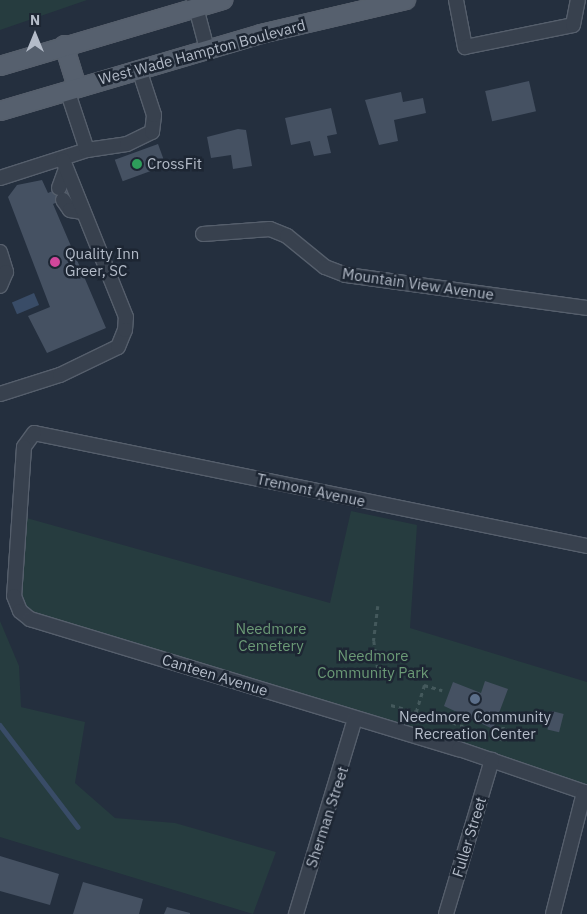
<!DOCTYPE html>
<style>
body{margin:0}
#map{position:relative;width:587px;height:914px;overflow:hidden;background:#242f3e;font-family:"IBM Plex Sans",sans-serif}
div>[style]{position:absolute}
.green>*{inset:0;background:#263c3f}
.water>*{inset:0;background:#394c67;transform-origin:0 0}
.stream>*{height:4.5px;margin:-2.25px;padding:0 2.25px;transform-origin:2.25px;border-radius:2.25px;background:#394c67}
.building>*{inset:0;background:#455162;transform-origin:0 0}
.path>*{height:2.5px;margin-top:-1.25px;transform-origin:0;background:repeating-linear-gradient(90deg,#44595c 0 4px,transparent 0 8px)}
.roads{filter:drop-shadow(1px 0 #565f6c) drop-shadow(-1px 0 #565f6c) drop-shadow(0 1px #565f6c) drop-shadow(0 -1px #565f6c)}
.minor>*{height:14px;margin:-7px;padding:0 7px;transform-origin:7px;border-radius:7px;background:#38414e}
.major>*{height:18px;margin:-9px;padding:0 9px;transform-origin:9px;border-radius:9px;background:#56606e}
.dots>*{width:14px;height:14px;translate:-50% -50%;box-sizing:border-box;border:2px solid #1d2633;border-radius:50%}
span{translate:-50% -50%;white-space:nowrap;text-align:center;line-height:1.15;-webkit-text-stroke:5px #1d2633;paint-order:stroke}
.street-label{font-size:15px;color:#b4bcc9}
.poi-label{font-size:15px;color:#b4bcc9}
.left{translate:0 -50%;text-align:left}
.park-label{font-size:15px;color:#6b9a76}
.north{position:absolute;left:10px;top:10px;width:50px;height:50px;-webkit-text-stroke:4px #1d2633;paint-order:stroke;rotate:0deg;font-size:14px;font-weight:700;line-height:20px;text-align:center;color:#b4bcc9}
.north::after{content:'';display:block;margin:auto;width:18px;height:22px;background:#b4bcc9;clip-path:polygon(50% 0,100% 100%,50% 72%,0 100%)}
</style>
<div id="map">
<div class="green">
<div style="clip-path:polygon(0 0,87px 0,0 30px)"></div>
<div style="clip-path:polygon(351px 511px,417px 525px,410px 628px,587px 682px,587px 787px,41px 615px,26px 610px,22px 601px,23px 517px,330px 603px)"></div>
<div style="clip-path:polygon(0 621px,19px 666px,21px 707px,85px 722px,75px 783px,115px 818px,175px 823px,276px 852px,253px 914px,0 837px)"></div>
</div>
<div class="water">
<div style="left:34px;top:293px;width:13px;height:24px;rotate:67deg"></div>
</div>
<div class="stream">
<div style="left:0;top:725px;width:128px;rotate:52.6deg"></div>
</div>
<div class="building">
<div style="left:529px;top:81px;width:31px;height:45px;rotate:77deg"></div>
<div style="clip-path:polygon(401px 92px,403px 102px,423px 98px,426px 113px,394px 120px,398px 141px,379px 145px,365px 100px)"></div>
<div style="clip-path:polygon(331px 108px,337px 134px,327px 136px,331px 153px,314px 156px,310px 141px,291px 145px,285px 118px)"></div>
<div style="clip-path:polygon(238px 129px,246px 130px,252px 166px,233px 169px,231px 155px,211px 158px,207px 137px)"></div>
<div style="left:158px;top:144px;width:23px;height:46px;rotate:70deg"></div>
<div style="clip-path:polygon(42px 180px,48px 193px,64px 186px,69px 197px,53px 204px,106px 328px,47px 353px,28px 316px,50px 307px,8px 197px,17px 185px)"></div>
<div style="clip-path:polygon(485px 681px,508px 689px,493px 729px,444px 706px,453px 682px,481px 693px)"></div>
<div style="left:552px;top:711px;width:12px;height:19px;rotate:14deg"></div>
<div style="clip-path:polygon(0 856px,59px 874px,50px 905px,0 891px)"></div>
<div style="clip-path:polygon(83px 882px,143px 899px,139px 914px,73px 914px)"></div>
<div style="clip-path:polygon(167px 907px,190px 913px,190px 914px,164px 914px)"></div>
</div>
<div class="path">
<div style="left:378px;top:606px;width:35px;rotate:97deg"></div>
<div style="left:374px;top:641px;width:30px;rotate:82deg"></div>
<div style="left:391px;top:705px;width:73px;rotate:15.9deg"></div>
<div style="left:461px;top:725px;width:19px;rotate:39deg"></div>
<div style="left:476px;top:737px;width:9px;rotate:-21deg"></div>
<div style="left:484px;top:734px;width:7px;rotate:-74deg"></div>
<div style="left:416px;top:712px;width:28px;rotate:-73deg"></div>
<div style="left:424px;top:685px;width:19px;rotate:16deg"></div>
<div style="left:484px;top:734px;width:19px;rotate:16deg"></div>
<div style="left:499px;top:738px;width:20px;rotate:-70deg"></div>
<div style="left:506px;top:719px;width:6px;rotate:-162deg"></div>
</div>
<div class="roads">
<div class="minor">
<div style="left:194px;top:0;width:51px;rotate:75.1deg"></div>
<div style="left:456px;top:0;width:48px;rotate:79.2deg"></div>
<div style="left:465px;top:47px;width:110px;rotate:-11.5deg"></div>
<div style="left:573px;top:25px;width:25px;rotate:-79deg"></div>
<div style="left:87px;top:150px;width:40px;rotate:-8.5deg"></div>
<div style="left:127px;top:144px;width:28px;rotate:-26deg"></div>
<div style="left:152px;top:132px;width:17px;rotate:-83deg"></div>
<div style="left:154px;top:115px;width:48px;rotate:-108.1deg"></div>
<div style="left:0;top:178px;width:91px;rotate:-17.8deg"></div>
<div style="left:87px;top:150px;width:63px;rotate:-108.4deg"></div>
<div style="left:59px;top:188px;width:20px;rotate:-70deg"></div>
<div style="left:63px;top:200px;width:12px;rotate:55deg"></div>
<div style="left:70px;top:210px;width:13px;rotate:9deg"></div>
<div style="left:203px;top:234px;width:67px;rotate:-4.3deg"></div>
<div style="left:270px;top:229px;width:18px;rotate:22deg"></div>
<div style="left:287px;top:236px;width:49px;rotate:39.2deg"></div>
<div style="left:325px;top:267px;width:22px;rotate:21deg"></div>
<div style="left:346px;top:275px;width:243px;rotate:7.8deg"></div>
<div style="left:0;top:252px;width:21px;rotate:73deg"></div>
<div style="left:6px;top:272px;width:15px;rotate:113deg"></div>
<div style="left:0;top:394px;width:63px;rotate:-17.6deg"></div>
<div style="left:60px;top:375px;width:64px;rotate:-25.8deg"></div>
<div style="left:118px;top:347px;width:18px;rotate:-68deg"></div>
<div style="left:125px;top:330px;width:13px;rotate:-86deg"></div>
<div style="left:126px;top:317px;width:169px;rotate:-111.9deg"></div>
<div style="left:587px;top:546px;width:564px;rotate:-168.45deg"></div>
<div style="left:34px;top:433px;width:17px;rotate:126deg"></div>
<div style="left:24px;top:447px;width:149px;rotate:93.8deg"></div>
<div style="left:14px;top:596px;width:16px;rotate:68deg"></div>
<div style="left:20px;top:611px;width:13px;rotate:39deg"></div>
<div style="left:30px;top:619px;width:448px;rotate:16.9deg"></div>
<div style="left:459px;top:749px;width:135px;rotate:19deg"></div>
<div style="left:296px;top:914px;width:204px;rotate:-73.2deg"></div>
<div style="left:446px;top:914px;width:161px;rotate:-73.4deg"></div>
<div style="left:553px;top:914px;width:126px;rotate:-75.7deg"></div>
</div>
<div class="major">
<div style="left:64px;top:45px;width:44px;rotate:72.8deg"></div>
<div style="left:0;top:66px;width:233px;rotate:-16.5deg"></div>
<div style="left:0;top:111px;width:272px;rotate:-16.4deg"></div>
<div style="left:261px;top:34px;width:149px;rotate:-13.2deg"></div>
</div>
</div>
<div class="dots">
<div style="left:137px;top:164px;background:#2e9e5b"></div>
<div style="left:55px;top:262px;background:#d1479c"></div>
<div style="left:475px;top:699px;background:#5c6f8a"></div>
</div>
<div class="street-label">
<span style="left:202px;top:52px;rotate:-15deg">West Wade Hampton Boulevard</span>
<span style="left:418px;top:284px;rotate:8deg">Mountain View Avenue</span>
<span style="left:311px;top:490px;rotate:12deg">Tremont Avenue</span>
<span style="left:215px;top:675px;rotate:17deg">Canteen Avenue</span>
<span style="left:327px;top:817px;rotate:-72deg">Sherman Street</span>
<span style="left:469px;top:837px;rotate:-73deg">Fuller Street</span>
</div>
<div class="poi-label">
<span class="left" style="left:147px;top:164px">CrossFit</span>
<span class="left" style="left:65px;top:262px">Quality Inn<br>Greer, SC</span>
<span style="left:475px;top:725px">Needmore Community<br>Recreation Center</span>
</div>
<div class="park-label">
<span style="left:271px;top:637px">Needmore<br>Cemetery</span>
<span style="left:373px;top:664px">Needmore<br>Community Park</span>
</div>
<div class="north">N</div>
</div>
